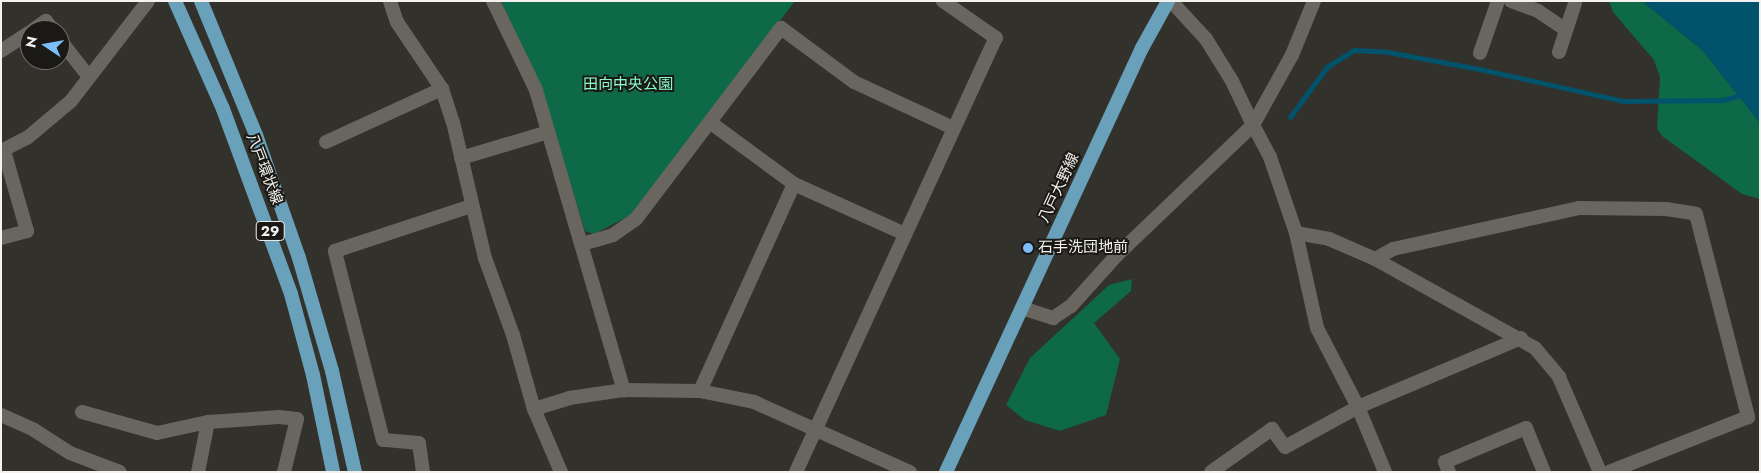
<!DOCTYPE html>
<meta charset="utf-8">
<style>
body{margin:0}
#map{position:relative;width:1761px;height:473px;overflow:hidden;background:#33312b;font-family:Jost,"Noto Sans JP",sans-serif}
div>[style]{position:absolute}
.green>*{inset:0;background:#0d6948}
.water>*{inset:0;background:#00536a}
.stream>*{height:4.5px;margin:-2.25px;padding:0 2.25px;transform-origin:2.25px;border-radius:2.25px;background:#00536a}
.minor>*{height:14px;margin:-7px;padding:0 7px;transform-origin:7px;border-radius:7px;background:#68665f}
.tertiary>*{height:14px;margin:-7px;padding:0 7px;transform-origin:7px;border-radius:7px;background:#68665f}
.primary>*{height:14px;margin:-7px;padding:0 7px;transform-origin:7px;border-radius:7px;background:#69a0ba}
.dots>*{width:14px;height:14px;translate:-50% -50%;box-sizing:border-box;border:2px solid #1a1916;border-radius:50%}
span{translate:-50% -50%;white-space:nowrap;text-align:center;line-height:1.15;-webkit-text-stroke:4px #1a1916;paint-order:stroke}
.shield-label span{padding:1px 4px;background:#1a1916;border:1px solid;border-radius:4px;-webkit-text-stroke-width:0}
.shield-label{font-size:14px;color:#f3f2ee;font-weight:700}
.park-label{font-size:15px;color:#8afcc8}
.street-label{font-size:15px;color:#f3f2ee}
.poi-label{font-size:15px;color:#f3f2ee}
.left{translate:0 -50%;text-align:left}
.frame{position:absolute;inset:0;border:2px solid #f3f2ee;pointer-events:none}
.north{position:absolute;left:20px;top:20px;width:50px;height:50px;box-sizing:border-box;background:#1a1916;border:1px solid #71706c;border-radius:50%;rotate:282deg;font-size:14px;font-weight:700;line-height:20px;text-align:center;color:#f3f2ee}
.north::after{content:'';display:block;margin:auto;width:18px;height:22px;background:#7bbef8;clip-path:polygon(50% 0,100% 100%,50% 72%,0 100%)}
</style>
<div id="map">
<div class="green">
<div style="clip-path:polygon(501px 1px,795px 1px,642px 203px,631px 215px,594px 234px,585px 231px,542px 91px)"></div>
<div style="clip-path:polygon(1609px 1px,1642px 1px,1702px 50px,1760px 123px,1760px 199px,1742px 194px,1662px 136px,1657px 128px,1660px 77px,1654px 60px,1613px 12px)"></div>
<div style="clip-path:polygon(1132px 279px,1131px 291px,1094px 323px,1120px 359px,1106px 415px,1060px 431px,1025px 420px,1006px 405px,1030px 358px,1109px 285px)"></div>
</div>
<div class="water">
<div style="clip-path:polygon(1642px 1px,1760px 1px,1760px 123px,1702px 50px)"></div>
</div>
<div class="stream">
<div style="left:1290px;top:117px;width:62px;rotate:-53.5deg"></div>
<div style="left:1327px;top:67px;width:32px;rotate:-32deg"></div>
<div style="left:1354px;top:50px;width:34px;rotate:3deg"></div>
<div style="left:1388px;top:52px;width:94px;rotate:10.5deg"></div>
<div style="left:1480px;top:69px;width:147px;rotate:12.6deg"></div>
<div style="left:1623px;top:101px;width:100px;rotate:-0.6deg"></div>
<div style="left:1723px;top:100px;width:20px;rotate:-15deg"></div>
</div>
<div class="minor">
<div style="left:390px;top:1px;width:22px;rotate:72deg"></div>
<div style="left:397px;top:22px;width:81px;rotate:56.1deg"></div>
<div style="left:442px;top:89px;width:35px;rotate:72deg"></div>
<div style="left:453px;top:122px;width:140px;rotate:76.8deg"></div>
<div style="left:485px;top:258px;width:82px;rotate:70deg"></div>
<div style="left:513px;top:335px;width:77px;rotate:74.2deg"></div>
<div style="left:534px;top:409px;width:69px;rotate:66.8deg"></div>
<div style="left:493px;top:1px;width:99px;rotate:64.2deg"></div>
<div style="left:536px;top:90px;width:313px;rotate:73.7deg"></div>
<div style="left:1511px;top:1px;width:29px;rotate:20deg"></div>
<div style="left:1538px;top:11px;width:34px;rotate:34deg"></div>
<div style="left:33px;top:30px;width:16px;rotate:-35deg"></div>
<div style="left:46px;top:21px;width:11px;rotate:52deg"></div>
<div style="left:60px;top:40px;width:47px;rotate:51.9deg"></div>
<div style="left:1px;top:51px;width:35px;rotate:-33deg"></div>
<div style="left:1559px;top:52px;width:52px;rotate:-71.9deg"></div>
<div style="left:1480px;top:53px;width:55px;rotate:-70.9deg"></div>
<div style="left:711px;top:123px;width:103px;rotate:36.3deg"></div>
<div style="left:794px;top:184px;width:122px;rotate:24.2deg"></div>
<div style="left:1253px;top:125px;width:36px;rotate:62deg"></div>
<div style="left:1270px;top:157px;width:80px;rotate:71.1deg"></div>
<div style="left:1296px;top:233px;width:97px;rotate:77.5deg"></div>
<div style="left:1317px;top:328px;width:89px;rotate:62.6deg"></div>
<div style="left:1358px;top:407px;width:70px;rotate:67.4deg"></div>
<div style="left:326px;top:142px;width:128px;rotate:-24.6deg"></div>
<div style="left:1px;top:151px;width:29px;rotate:-27deg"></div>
<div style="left:27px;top:138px;width:57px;rotate:-40.1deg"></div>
<div style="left:71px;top:101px;width:126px;rotate:-52.4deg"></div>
<div style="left:461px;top:158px;width:91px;rotate:-16.6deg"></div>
<div style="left:1296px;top:233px;width:34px;rotate:10deg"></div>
<div style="left:1329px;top:239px;width:50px;rotate:23.5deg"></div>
<div style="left:1375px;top:259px;width:183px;rotate:29.1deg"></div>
<div style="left:1535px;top:348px;width:38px;rotate:50deg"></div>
<div style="left:1559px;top:377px;width:103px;rotate:66.7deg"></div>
<div style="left:1px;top:238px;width:27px;rotate:-15deg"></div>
<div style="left:27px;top:231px;width:83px;rotate:-106deg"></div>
<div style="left:582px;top:244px;width:32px;rotate:-16deg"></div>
<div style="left:613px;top:235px;width:28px;rotate:-35deg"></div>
<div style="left:636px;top:219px;width:240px;rotate:-52.8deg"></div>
<div style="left:781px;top:28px;width:91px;rotate:36.5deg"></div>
<div style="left:854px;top:82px;width:109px;rotate:24.9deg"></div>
<div style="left:1375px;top:259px;width:21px;rotate:-29deg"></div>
<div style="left:1393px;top:249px;width:190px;rotate:-12.4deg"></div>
<div style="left:1579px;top:208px;width:87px;rotate:0.7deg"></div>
<div style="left:1666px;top:209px;width:30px;rotate:9deg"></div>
<div style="left:1696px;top:214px;width:210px;rotate:75.6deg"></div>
<div style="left:1748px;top:417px;width:149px;rotate:158.4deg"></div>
<div style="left:1022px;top:308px;width:33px;rotate:18deg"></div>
<div style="left:1053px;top:318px;width:22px;rotate:-34deg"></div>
<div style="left:1071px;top:306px;width:69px;rotate:-48deg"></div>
<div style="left:1117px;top:255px;width:188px;rotate:-43.7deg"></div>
<div style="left:1253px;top:125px;width:80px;rotate:-60.9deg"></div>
<div style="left:1292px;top:55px;width:58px;rotate:-67.8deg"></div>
<div style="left:700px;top:391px;width:227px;rotate:-65.6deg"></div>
<div style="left:534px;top:409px;width:37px;rotate:-17deg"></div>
<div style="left:569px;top:398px;width:56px;rotate:-8.3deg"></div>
<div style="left:624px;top:390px;width:76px;rotate:0.8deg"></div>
<div style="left:700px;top:391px;width:55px;rotate:11.5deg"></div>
<div style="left:754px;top:402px;width:171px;rotate:24.2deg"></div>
<div style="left:82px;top:412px;width:78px;rotate:15.6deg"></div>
<div style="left:157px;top:433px;width:52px;rotate:-12.2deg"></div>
<div style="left:208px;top:422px;width:71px;rotate:-4deg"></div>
<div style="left:279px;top:417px;width:18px;rotate:6deg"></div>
<div style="left:297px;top:419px;width:55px;rotate:103.8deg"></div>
<div style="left:1px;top:415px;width:36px;rotate:24deg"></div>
<div style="left:34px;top:430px;width:43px;rotate:32.6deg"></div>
<div style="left:70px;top:453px;width:53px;rotate:20.8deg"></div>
<div style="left:198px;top:472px;width:51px;rotate:-78.7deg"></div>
<div style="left:423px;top:472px;width:29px;rotate:-98deg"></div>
<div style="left:419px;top:443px;width:36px;rotate:-175deg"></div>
<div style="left:383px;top:440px;width:195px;rotate:-104.3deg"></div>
<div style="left:335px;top:251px;width:143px;rotate:-18.3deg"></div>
<div style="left:796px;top:472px;width:478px;rotate:-65.3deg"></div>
<div style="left:996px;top:38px;width:65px;rotate:-145.1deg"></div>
<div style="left:1211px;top:472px;width:75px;rotate:-35.2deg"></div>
<div style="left:1272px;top:429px;width:22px;rotate:54deg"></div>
<div style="left:1285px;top:447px;width:83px;rotate:-28.7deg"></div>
<div style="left:1358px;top:407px;width:177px;rotate:-22.9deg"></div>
<div style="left:1449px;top:472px;width:11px;rotate:-112deg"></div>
<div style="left:1445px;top:462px;width:88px;rotate:-22.8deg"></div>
<div style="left:1526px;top:428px;width:48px;rotate:67.8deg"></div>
</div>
<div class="tertiary">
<div style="left:1171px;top:1px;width:52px;rotate:47.4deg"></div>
<div style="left:1206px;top:39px;width:49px;rotate:58.2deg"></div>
<div style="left:1232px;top:81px;width:49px;rotate:64.5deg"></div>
</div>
<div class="primary">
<div style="left:175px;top:1px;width:118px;rotate:66deg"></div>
<div style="left:223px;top:109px;width:197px;rotate:69.8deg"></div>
<div style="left:291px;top:294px;width:84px;rotate:74.8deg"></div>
<div style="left:313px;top:375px;width:99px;rotate:78.3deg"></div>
<div style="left:201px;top:1px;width:145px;rotate:67.7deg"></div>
<div style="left:256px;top:135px;width:130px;rotate:70.7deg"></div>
<div style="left:299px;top:258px;width:118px;rotate:73.7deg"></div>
<div style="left:332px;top:371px;width:104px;rotate:77.2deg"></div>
<div style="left:946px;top:472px;width:467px;rotate:-65.2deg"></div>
<div style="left:1142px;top:48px;width:54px;rotate:-61deg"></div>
</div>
<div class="dots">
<div style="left:1028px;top:248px;background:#7bbef8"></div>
</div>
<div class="shield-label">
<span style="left:270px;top:231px">29</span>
</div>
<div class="park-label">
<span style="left:628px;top:85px">田向中央公園</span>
</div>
<div class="street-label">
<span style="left:264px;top:169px;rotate:69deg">八戸環状線</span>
<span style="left:1059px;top:188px;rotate:-65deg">八戸大野線</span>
</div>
<div class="poi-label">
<span class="left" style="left:1038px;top:248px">石手洗団地前</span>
</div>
<div class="frame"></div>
<div class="north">N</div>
</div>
